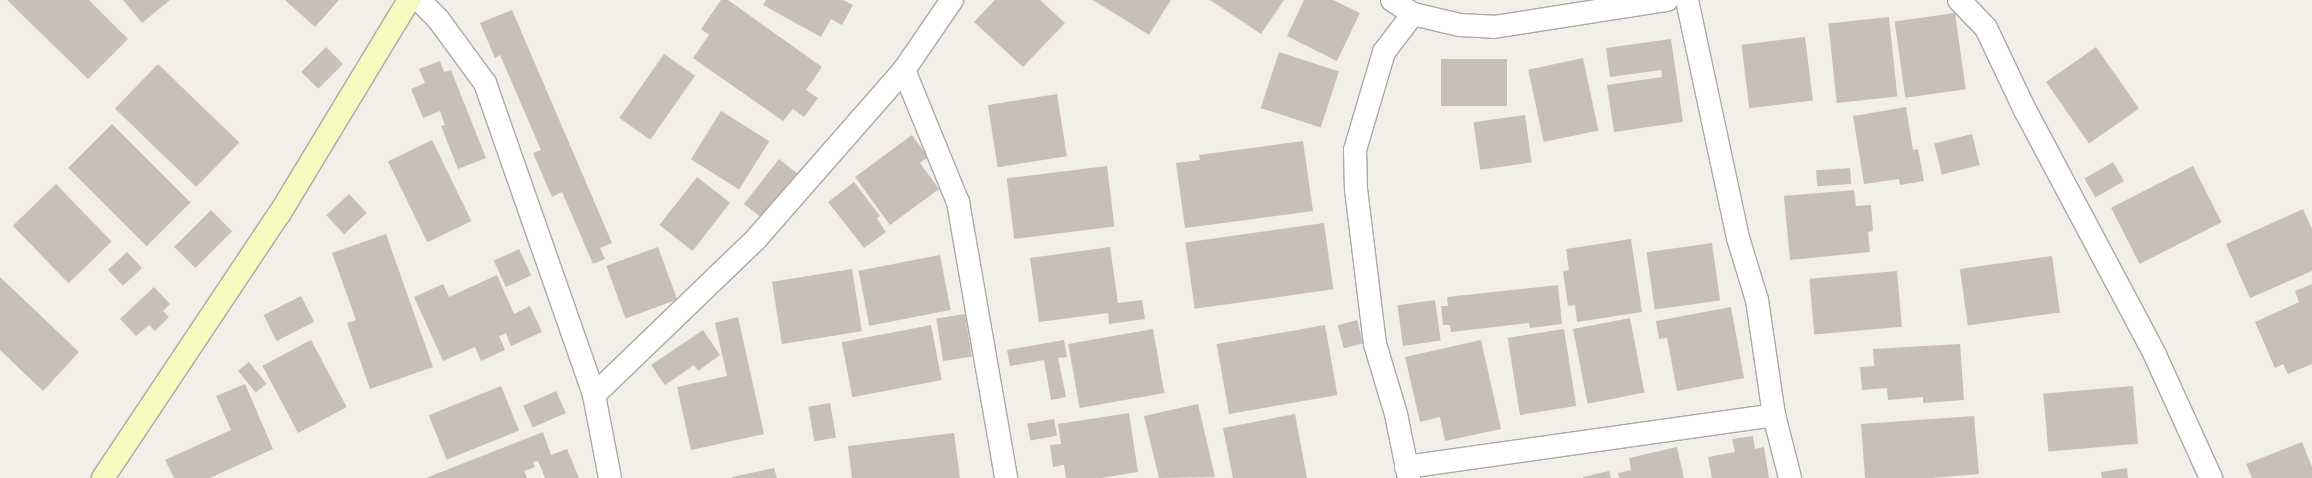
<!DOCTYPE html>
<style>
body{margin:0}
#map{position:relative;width:2312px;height:478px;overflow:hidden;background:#f2efe9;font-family:"Open Sans",sans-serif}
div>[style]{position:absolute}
.building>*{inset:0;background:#c7bfb8;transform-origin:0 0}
.roads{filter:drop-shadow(1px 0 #a9a9a9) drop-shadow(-1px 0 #a9a9a9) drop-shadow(0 1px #a9a9a9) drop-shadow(0 -1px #a9a9a9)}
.street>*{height:22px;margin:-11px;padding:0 11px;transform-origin:11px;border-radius:11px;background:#fff}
.secondary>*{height:22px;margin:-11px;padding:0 11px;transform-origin:11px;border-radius:11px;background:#f7fabf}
span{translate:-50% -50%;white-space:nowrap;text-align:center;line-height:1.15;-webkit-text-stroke:3.5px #fff;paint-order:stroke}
</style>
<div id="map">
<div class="building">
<div style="clip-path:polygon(7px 0,89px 0,128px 39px,88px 79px)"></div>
<div style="clip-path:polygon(123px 0,170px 0,142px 23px)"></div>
<div style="clip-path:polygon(285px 0,339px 0,315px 27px)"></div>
<div style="clip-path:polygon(721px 0,728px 0,822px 67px,806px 90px,818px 98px,804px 117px,793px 109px,783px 121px,693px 58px,709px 35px,701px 29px)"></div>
<div style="clip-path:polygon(766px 0,843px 0,853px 5px,842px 25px,831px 19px,821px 37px,763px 5px)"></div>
<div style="clip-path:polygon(995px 0,1040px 0,1065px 23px,1023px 67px,974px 22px)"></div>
<div style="clip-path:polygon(1093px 0,1171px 0,1149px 35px)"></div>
<div style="clip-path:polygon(1210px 0,1284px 0,1261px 34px)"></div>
<div style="clip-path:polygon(1304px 0,1333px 0,1360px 13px,1337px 61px,1287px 36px)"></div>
<div style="clip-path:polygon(512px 10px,612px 243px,600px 248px,605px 259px,593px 264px,562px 192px,552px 197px,533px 153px,541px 150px,500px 55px,495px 58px,480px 23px)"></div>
<div style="left:1955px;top:13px;width:77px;height:61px;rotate:82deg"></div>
<div style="left:1889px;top:17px;width:80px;height:61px;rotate:84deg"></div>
<div style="left:1805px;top:37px;width:64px;height:64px;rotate:83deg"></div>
<div style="clip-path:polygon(1671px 39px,1683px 122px,1614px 132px,1607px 85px,1662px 77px,1661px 70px,1610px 77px,1606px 48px)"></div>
<div style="left:326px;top:47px;width:24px;height:35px;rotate:45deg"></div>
<div style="left:2096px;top:47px;width:75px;height:61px;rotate:55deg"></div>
<div style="left:1279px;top:52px;width:63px;height:59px;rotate:18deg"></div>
<div style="left:664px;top:54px;width:38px;height:78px;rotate:35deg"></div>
<div style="left:1583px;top:58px;width:74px;height:56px;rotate:78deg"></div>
<div style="left:1441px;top:59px;width:66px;height:47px"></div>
<div style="clip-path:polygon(440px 61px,444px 72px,451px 70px,486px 158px,458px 169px,441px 126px,445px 125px,440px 111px,423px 118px,411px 89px,425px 83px,419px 69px)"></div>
<div style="left:158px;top:64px;width:113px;height:62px;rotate:44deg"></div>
<div style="left:1057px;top:94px;width:63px;height:70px;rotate:81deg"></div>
<div style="clip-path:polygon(1906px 107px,1913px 150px,1918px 149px,1924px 181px,1900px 185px,1899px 179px,1864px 184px,1853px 116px)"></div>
<div style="left:721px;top:111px;width:57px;height:57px;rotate:32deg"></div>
<div style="left:1525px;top:115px;width:48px;height:52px;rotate:82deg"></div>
<div style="left:112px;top:124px;width:111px;height:62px;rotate:45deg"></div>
<div style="left:1972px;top:134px;width:32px;height:39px;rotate:76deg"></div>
<div style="clip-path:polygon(912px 135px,928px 157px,920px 163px,939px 189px,890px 225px,855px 177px)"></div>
<div style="left:432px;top:140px;width:90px;height:49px;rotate:64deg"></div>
<div style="clip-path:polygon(1303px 141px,1313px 211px,1185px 228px,1176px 163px,1200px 160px,1199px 155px)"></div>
<div style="left:779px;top:159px;width:23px;height:57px;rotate:38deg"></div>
<div style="left:2113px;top:162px;width:22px;height:33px;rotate:60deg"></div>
<div style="left:1107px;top:166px;width:61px;height:101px;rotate:83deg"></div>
<div style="left:2193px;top:166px;width:63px;height:92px;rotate:63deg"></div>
<div style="left:1850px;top:168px;width:16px;height:34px;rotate:86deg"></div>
<div style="left:697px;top:177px;width:42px;height:61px;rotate:38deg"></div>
<div style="clip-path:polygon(854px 182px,880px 216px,877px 218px,886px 232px,864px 248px,828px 202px)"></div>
<div style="left:56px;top:184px;width:80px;height:60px;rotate:46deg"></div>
<div style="clip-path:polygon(1854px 190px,1856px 206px,1871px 205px,1873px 231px,1868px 232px,1870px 252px,1790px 260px,1784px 196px)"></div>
<div style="left:349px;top:194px;width:26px;height:31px;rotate:47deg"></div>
<div style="clip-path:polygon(2303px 209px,2312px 229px,2312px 271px,2250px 298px,2226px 244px)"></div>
<div style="left:211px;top:210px;width:30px;height:52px;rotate:45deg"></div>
<div style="left:1324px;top:223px;width:67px;height:140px;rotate:82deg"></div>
<div style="clip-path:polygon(386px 234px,433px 367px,370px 389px,347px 323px,356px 320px,332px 253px)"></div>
<div style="clip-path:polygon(1631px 239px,1642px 312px,1577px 322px,1575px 305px,1568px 306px,1563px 271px,1569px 270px,1566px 249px)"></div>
<div style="left:1712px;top:243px;width:58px;height:66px;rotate:82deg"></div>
<div style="left:658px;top:247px;width:56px;height:55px;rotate:70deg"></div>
<div style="clip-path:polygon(1110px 247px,1118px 303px,1142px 300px,1145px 319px,1109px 324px,1108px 313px,1039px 322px,1030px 258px)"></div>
<div style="left:519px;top:249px;width:29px;height:28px;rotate:65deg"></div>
<div style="left:127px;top:252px;width:22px;height:26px;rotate:47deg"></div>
<div style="left:940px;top:255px;width:56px;height:83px;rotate:79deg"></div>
<div style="left:2052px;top:256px;width:57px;height:93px;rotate:82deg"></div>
<div style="left:852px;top:269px;width:63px;height:81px;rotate:81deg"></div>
<div style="left:1897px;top:271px;width:56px;height:88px;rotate:85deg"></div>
<div style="clip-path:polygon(497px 275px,514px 314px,530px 306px,542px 332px,511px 346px,506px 333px,499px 336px,505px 350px,481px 361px,475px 347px,443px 361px,414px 297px,443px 284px,449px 297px)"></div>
<div style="clip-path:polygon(0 277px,79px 352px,43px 391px,0 350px)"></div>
<div style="clip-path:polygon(2312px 284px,2312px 364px,2288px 374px,2283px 364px,2275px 368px,2255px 322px,2299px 302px,2295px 291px)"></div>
<div style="clip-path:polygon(1558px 285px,1562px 324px,1530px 328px,1529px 323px,1451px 332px,1450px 325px,1443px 325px,1441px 306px,1448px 306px,1447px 297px)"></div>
<div style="clip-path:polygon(154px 287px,170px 304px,163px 311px,169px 317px,155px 331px,149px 325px,136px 336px,120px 319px)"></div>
<div style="left:301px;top:296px;width:29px;height:42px;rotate:63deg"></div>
<div style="left:1435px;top:300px;width:41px;height:38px;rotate:82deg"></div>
<div style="clip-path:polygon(1731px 307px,1744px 378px,1677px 391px,1667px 338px,1659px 339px,1656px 321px)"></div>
<div style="left:965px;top:314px;width:43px;height:29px;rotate:81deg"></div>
<div style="clip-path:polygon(738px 317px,764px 434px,691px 450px,677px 387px,727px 376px,715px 323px)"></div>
<div style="left:1630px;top:318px;width:76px;height:58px;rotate:79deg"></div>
<div style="left:1357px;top:320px;width:24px;height:20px;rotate:75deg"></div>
<div style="left:931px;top:325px;width:56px;height:91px;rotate:79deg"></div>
<div style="left:1325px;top:325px;width:71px;height:110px;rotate:80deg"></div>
<div style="left:1153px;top:329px;width:65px;height:86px;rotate:80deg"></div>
<div style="left:1564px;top:329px;width:78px;height:57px;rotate:81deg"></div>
<div style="clip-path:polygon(703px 330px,720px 355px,698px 371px,694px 365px,665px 385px,651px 365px)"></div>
<div style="left:311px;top:340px;width:76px;height:55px;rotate:62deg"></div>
<div style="clip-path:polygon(1064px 340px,1067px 357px,1058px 358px,1066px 397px,1051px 400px,1044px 360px,1010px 366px,1007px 350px)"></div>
<div style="clip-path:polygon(1481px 340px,1501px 429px,1445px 441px,1440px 417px,1420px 422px,1405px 357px)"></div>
<div style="clip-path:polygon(1960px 344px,1964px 400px,1923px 403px,1923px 397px,1888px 400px,1887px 388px,1862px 390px,1860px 367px,1874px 366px,1873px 349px)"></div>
<div style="left:249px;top:362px;width:28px;height:14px;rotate:51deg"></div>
<div style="clip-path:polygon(245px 384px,273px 449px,210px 478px,174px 478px,165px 460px,231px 430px,216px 396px)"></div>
<div style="left:501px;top:386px;width:48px;height:78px;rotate:68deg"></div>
<div style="left:2133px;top:386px;width:58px;height:90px;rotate:85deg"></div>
<div style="left:556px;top:391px;width:24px;height:36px;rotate:66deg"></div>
<div style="left:830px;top:403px;width:35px;height:22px;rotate:80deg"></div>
<div style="clip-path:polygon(1198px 404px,1215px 477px,1159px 478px,1144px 416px)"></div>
<div style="clip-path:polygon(1129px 413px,1138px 472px,1101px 478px,1066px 478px,1064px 465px,1053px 467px,1050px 445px,1061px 444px,1058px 424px)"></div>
<div style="clip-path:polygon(1295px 414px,1307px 478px,1233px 478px,1223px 428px)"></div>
<div style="clip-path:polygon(1974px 416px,1979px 474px,1931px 478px,1865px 478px,1861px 424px)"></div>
<div style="left:1054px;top:419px;width:17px;height:27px;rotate:80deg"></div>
<div style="clip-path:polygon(543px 432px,551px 455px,567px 449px,579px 478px,545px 478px,538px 461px,533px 462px,535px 467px,524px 471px,527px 478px,426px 478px)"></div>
<div style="clip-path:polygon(954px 433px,960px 478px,852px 478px,848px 446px)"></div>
<div style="clip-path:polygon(1753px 436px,1755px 449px,1764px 447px,1769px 478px,1712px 478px,1708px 457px,1735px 452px,1732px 439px)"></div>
<div style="clip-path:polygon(2302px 442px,2312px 467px,2312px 478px,2252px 478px,2246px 464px)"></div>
<div style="clip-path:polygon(1677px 447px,1684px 478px,1619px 478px,1618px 473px,1631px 470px,1629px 458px)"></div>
<div style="clip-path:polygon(774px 468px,777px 478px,732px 478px,732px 477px)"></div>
<div style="clip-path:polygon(2127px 468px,2128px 478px,2102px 478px,2101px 472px)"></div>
<div style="clip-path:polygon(1609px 471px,1611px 478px,1583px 478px,1583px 477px)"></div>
</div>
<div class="roads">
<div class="street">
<div style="left:419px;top:0;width:27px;rotate:45deg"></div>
<div style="left:438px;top:19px;width:79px;rotate:53.7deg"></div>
<div style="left:485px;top:83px;width:330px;rotate:70.7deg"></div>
<div style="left:594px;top:395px;width:85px;rotate:79.1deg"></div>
<div style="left:1392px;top:0;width:25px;rotate:34deg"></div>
<div style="left:1413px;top:14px;width:48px;rotate:13.2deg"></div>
<div style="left:1460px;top:25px;width:34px;rotate:3deg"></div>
<div style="left:1494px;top:27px;width:175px;rotate:-8.9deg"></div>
<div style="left:1687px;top:0;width:243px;rotate:77.9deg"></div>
<div style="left:1738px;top:238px;width:65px;rotate:73deg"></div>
<div style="left:1757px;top:300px;width:116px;rotate:81.6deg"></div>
<div style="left:1774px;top:415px;width:65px;rotate:75.7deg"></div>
<div style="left:1959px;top:0;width:39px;rotate:46deg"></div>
<div style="left:1986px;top:28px;width:91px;rotate:64.6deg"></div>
<div style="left:2025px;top:110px;width:277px;rotate:62deg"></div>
<div style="left:2155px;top:355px;width:135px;rotate:65.5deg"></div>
<div style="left:904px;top:70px;width:143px;rotate:67.8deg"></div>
<div style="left:958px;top:202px;width:280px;rotate:80.1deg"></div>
<div style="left:594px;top:395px;width:225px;rotate:-43.9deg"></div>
<div style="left:756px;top:239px;width:225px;rotate:-48.8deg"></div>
<div style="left:904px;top:70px;width:85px;rotate:-55.6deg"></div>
<div style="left:1406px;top:467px;width:372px;rotate:-8deg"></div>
<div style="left:1409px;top:478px;width:65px;rotate:-101.5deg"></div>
<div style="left:1396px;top:414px;width:73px;rotate:-106.7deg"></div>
<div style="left:1375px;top:344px;width:155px;rotate:-97deg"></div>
<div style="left:1356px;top:190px;width:40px;rotate:-91.4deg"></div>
<div style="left:1355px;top:150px;width:102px;rotate:-73.5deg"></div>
<div style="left:1384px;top:52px;width:48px;rotate:-52.7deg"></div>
</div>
<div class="secondary">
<div style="left:103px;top:478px;width:319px;rotate:-56.3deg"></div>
<div style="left:280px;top:213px;width:249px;rotate:-58.8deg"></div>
</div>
</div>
</div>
